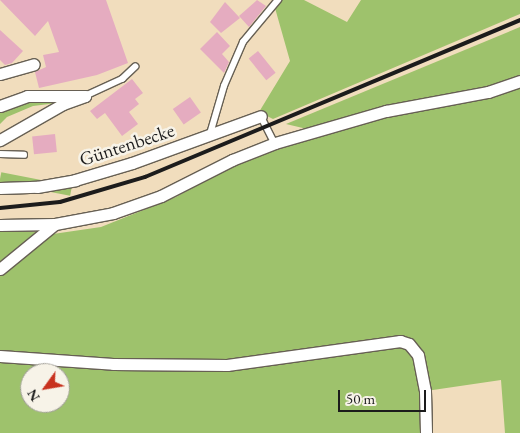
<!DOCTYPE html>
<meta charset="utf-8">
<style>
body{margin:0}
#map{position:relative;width:520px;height:433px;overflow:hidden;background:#f1ddbd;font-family:"EB Garamond",serif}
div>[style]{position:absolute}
.green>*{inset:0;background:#9ec26c;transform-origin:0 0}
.building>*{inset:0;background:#e5acc0;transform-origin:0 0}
.roads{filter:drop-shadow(1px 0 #676054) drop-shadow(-1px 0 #676054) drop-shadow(0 1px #676054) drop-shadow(0 -1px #676054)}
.service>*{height:5.5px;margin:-2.75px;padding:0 2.75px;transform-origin:2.75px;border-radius:2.75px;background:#fff}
.minor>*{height:11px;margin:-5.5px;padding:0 5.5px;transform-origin:5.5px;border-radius:5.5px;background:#fff}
.rail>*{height:4px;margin:-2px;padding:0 2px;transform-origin:2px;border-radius:2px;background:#1c1c1c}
span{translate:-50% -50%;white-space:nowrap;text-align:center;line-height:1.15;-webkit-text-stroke:5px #f7f3e8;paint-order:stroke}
.street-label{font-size:19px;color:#1c1c1c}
.north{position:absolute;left:20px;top:363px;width:50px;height:50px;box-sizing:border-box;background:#f7f3e8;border:1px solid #9f9d96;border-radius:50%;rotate:238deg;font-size:14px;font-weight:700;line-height:20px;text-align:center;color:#1c1c1c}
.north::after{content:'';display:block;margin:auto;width:18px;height:22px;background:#c8321e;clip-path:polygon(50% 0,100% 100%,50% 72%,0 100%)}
.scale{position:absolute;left:338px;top:390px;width:88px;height:22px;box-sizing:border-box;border:2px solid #1c1c1c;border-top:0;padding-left:6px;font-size:15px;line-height:18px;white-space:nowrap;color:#1c1c1c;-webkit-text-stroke:4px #f7f3e8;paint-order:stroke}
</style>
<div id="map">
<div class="green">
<div style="clip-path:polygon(279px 0,304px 0,347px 22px,361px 0,520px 0,520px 14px,273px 119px,259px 112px,290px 61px,275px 8px)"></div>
<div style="clip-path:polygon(520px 27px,520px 79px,307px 129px,286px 124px)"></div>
<div style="clip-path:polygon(520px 83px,520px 433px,505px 433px,501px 380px,426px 391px,411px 340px,264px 357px,178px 363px,0 354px,0 271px,40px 241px,53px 234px,101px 227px,176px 197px,224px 170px,276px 150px,386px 114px)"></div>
<div style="clip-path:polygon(65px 97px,57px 103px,33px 106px,7px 117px,0 124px,0 109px,20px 101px)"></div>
<div style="left:72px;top:186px;width:10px;height:72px;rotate:101deg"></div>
<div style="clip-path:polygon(0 232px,40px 232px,0 265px)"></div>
<div style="clip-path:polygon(evenodd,398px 344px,410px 350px,416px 357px,424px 433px,0 433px,0 361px,177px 368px,398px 344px,30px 373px,60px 373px,60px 403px,30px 403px,30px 373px)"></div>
</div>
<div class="building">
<div style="clip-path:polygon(0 0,106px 0,128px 63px,97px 75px,39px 88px,35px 72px,46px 67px,43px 55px,59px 52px,48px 21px,35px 36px)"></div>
<div style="clip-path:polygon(257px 0,266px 6px,249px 27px,239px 16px)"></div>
<div style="clip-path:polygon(225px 2px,240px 18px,221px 33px,210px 22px)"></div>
<div style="clip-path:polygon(0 30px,23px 51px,12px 63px,5px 65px,0 60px)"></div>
<div style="clip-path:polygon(217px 32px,230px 46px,222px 54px,229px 62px,224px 73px,200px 49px)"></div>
<div style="left:258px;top:51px;width:28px;height:12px;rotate:51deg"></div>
<div style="clip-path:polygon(132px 79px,143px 93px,135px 99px,139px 104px,129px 112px,138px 124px,122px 136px,105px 113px,97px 119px,90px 111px)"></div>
<div style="left:190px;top:97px;width:19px;height:21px;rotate:55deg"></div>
<div style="left:55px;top:134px;width:18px;height:23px;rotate:84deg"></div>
</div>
<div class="roads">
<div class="service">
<div style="left:85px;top:96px;width:41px;rotate:-24.7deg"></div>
<div style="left:122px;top:79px;width:18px;rotate:-43deg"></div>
<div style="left:261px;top:116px;width:30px;rotate:63deg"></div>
<div style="left:210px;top:134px;width:50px;rotate:-73.7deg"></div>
<div style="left:224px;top:86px;width:48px;rotate:-66.6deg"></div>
<div style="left:243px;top:42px;width:55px;rotate:-50.2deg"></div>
<div style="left:0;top:154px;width:24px;rotate:2deg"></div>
</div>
<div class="minor">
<div style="left:0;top:74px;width:35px;rotate:-16deg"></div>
<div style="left:0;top:106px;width:29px;rotate:-20deg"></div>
<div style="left:27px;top:96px;width:58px"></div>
<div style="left:85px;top:96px;width:23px;rotate:160deg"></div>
<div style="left:63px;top:104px;width:73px;rotate:150.3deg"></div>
<div style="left:0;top:188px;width:37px;rotate:-2deg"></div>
<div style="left:37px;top:187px;width:39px;rotate:-10deg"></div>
<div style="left:75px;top:180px;width:59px;rotate:-16.6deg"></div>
<div style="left:132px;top:163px;width:137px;rotate:-20deg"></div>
<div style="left:0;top:225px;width:55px;rotate:-1deg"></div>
<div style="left:55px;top:224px;width:59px;rotate:-10.7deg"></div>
<div style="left:113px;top:213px;width:51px;rotate:-19.5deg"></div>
<div style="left:161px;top:196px;width:80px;rotate:-26.9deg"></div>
<div style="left:232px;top:160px;width:46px;rotate:-21.6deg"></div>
<div style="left:275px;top:143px;width:116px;rotate:-16.1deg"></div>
<div style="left:386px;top:111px;width:104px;rotate:-10.6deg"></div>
<div style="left:488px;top:92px;width:34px;rotate:-19deg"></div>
<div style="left:0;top:269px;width:71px;rotate:-39.3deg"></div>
<div style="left:0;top:356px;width:113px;rotate:4deg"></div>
<div style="left:113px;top:364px;width:114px;rotate:0.5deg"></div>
<div style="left:227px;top:365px;width:175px;rotate:-7.9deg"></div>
<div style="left:400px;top:341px;width:9px;rotate:18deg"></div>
<div style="left:409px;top:344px;width:14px;rotate:51deg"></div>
<div style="left:418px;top:355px;width:37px;rotate:79deg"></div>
<div style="left:425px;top:391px;width:42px;rotate:88.6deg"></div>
</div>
</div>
<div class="rail">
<div style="left:0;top:208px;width:60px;rotate:-5.7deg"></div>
<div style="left:60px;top:202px;width:89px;rotate:-16.4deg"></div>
<div style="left:145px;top:177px;width:407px;rotate:-22.7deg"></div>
</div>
<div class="street-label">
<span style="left:127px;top:145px;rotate:-18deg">Güntenbecke</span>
</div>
<div class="north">N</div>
<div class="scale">50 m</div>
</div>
